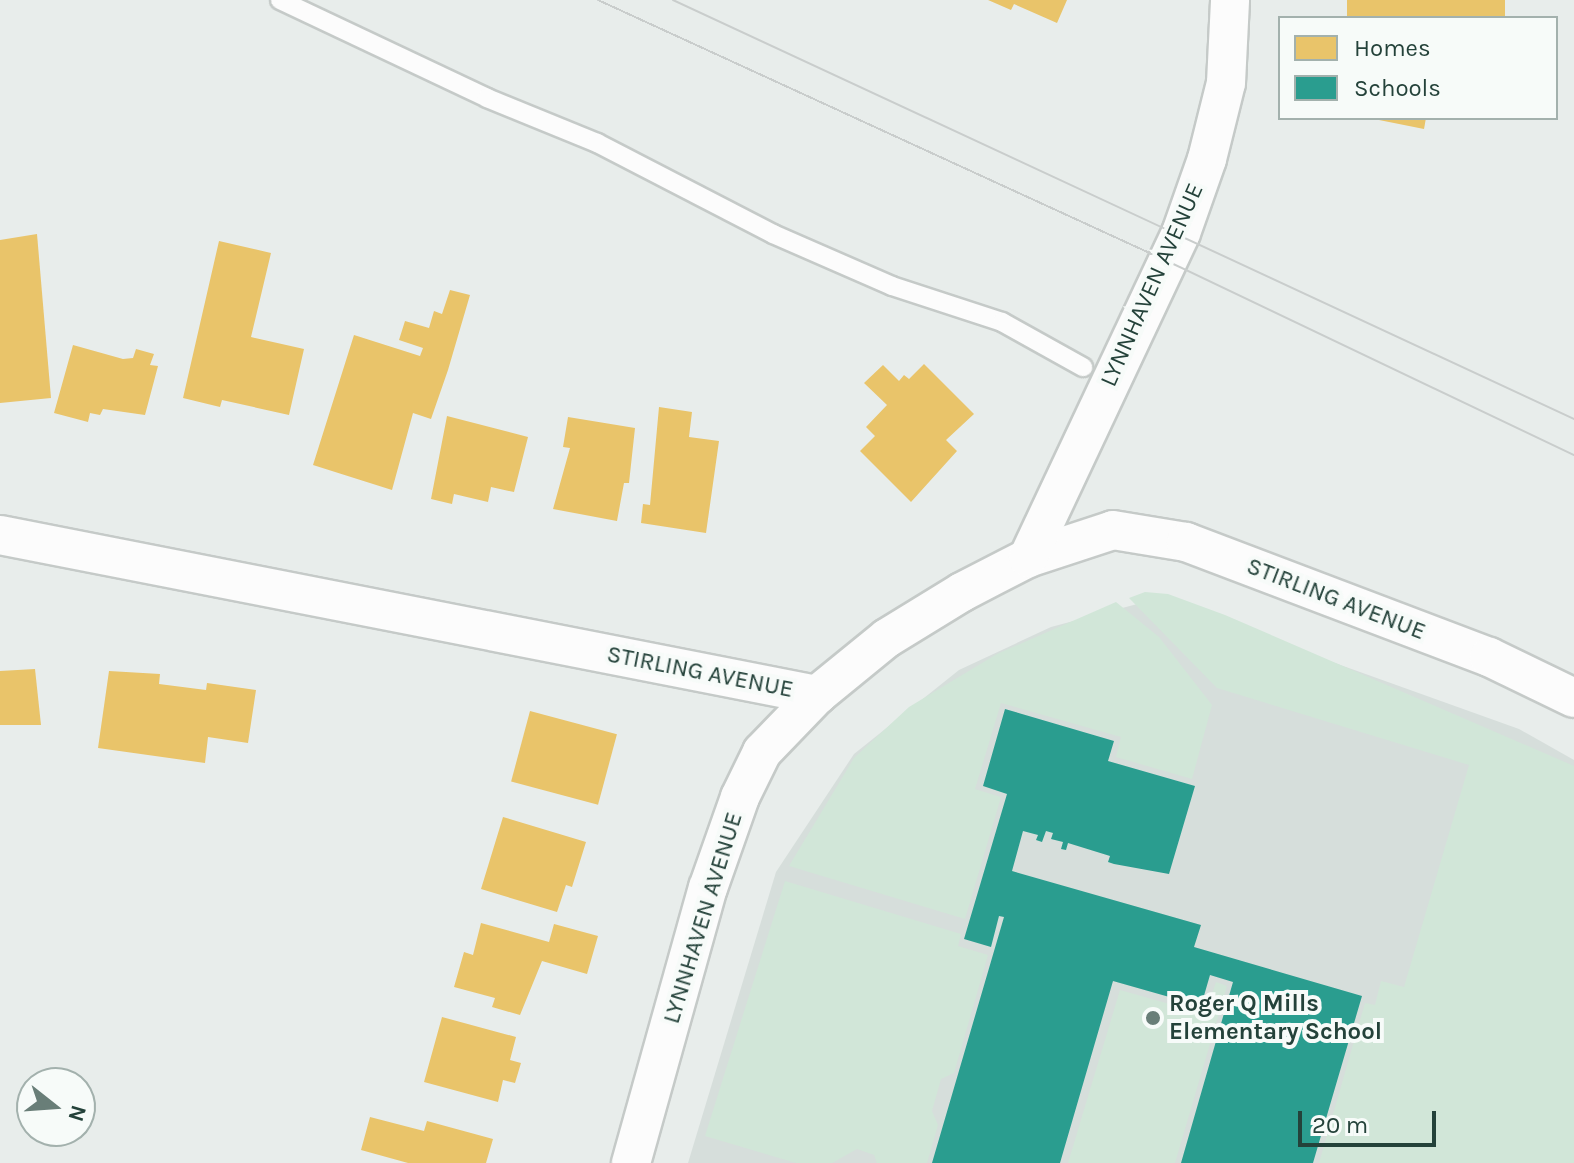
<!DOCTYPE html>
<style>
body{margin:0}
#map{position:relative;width:1574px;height:1163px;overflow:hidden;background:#e8edeb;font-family:Karla,sans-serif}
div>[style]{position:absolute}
.built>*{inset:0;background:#d6dedb}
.green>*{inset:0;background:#d1e6d8}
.homes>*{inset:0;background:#e9c46a;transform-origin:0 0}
.schools>*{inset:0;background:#2a9d8f}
.roads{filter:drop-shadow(2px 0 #c5cac8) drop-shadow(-2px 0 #c5cac8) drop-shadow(0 2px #c5cac8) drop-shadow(0 -2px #c5cac8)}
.lane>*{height:18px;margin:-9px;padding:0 9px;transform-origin:9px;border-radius:9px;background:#fcfcfc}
.street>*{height:38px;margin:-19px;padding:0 19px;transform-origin:19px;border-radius:19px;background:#fcfcfc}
.tram>*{height:2px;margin:-1px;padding:0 1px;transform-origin:1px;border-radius:1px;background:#c9cdcc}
.dots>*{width:22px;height:22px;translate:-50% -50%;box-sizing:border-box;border:4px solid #f7fbf9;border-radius:50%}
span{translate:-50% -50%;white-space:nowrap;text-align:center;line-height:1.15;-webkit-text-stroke:8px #f7fbf9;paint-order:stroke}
.street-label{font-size:24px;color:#24423a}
.poi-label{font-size:24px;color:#24423a;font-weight:700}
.left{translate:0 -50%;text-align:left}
.legend{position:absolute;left:1278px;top:16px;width:280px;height:104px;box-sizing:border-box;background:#f7fbf9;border:2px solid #a3b1ad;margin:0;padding:10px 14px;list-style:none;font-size:24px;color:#24423a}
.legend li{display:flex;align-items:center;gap:16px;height:40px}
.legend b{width:40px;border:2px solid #a3b1ad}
.north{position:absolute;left:16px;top:1067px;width:80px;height:80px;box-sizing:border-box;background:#f7fbf9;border:2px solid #a3b1ad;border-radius:50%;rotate:107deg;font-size:22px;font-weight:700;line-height:32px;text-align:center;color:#24423a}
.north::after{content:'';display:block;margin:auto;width:28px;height:36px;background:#697e78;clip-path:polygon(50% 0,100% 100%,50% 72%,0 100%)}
.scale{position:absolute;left:1298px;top:1111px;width:138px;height:36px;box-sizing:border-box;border:4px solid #24423a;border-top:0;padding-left:10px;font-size:24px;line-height:28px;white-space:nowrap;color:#24423a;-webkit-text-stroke:6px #f7fbf9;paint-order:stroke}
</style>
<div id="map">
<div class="built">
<div style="clip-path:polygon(1156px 599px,1519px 729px,1574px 760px,1574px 1163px,688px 1163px,776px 872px,854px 754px,959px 670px,1051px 627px)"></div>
</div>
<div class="green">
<div style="clip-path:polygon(1145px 592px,1168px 594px,1225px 615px,1574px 766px,1574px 1163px,1319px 1163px,1365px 1003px,1375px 1005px,1381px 981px,1404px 987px,1469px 765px,1217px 688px,1129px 598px)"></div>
<div style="clip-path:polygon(1116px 602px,1159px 637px,1212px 705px,1192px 779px,1116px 757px,1121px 737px,1001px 703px,975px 789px,1001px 797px,965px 919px,789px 866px,854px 758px,909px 707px,997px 654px)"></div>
<div style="clip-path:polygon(785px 881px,961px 934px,958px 946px,988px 955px,954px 1073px,941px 1079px,932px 1111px,938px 1125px,927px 1163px,877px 1163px,874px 1155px,857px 1149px,832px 1163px,796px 1163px,705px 1136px)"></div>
<div style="clip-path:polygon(1216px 982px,1227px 986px,1175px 1163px,1068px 1163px,1120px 990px,1205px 1014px)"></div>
</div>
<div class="homes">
<div style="clip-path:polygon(988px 0,1067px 0,1057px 23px,1014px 4px,1011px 10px)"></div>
<div style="left:1347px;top:0;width:158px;height:18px"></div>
<div style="clip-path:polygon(1369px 118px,1426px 118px,1424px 129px)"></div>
<div style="clip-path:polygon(37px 234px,51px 398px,0 403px,0 240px)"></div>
<div style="clip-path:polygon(219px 241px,271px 253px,251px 337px,304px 349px,289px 415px,222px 400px,220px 407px,183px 398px)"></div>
<div style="clip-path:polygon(450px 290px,470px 295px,448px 370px,431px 419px,413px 413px,392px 490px,313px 465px,354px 335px,420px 356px,423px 348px,399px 340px,405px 321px,429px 328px,434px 311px,442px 314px)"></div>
<div style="clip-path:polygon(73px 345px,123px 359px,133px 358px,136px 349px,154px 354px,150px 365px,158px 366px,145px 415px,103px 409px,100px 415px,90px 413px,88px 422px,54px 413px)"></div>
<div style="clip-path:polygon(924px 364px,974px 414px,946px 440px,957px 451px,911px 502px,860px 451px,875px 436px,866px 427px,887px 405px,864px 383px,883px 365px,899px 381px,904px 375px,909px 379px)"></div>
<div style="clip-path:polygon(659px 407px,692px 412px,689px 437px,719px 441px,706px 533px,641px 523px,643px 504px,650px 505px)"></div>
<div style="clip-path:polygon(447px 416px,528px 437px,514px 492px,491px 487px,488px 502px,454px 494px,452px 504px,431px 499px)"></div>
<div style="clip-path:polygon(568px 417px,635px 428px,629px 483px,624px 483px,617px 521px,553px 509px,570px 448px,563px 447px)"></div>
<div style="clip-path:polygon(35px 669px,41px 725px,0 725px,0 671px)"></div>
<div style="clip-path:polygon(109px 671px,160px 674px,159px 684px,206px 690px,207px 683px,256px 690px,248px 743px,208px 737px,205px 763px,98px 748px)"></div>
<div style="left:530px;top:711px;width:90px;height:73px;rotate:15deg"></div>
<div style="clip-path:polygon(503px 817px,586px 842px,572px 887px,566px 885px,557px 912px,481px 889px)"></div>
<div style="clip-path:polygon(481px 923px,549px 942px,554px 924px,598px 936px,587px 974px,542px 961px,520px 1015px,492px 1007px,495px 998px,454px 987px,464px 952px,473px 955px)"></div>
<div style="clip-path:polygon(442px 1017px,516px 1037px,510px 1060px,521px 1063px,515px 1083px,503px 1080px,498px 1102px,424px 1082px)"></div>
<div style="clip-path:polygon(370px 1117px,424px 1131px,427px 1121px,493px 1139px,486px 1163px,408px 1163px,361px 1150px)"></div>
</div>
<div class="schools">
<div style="clip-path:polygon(1005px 709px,1114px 741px,1108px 761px,1195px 786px,1169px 874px,1114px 864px,1108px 862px,1110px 856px,1068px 843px,1066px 850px,1061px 849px,1063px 842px,1051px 839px,1053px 833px,1046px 831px,1042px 842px,1036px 840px,1038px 835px,1023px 831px,1012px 871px,1201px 925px,1194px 947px,1362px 996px,1313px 1163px,1181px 1163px,1233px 982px,1210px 975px,1201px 1006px,1113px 981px,1060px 1163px,932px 1163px,1004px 917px,999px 916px,991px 947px,964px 939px,1007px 794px,983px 786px)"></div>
</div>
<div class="roads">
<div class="lane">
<div style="left:280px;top:0;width:229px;rotate:25.3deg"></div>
<div style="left:487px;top:98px;width:119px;rotate:22.2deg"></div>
<div style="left:597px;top:143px;width:198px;rotate:27.3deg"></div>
<div style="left:773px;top:234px;width:130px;rotate:23.6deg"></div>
<div style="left:892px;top:286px;width:116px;rotate:18.1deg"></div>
<div style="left:1002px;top:322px;width:93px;rotate:29.1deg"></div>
</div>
<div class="street">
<div style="left:0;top:535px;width:833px;rotate:11.08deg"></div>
<div style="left:817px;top:695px;width:90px;rotate:-39.2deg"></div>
<div style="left:887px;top:638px;width:88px;rotate:-31.5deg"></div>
<div style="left:962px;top:592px;width:74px;rotate:-27.3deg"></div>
<div style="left:1028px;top:558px;width:89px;rotate:-18.2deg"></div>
<div style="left:1113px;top:530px;width:74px;rotate:9.3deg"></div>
<div style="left:1186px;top:542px;width:324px;rotate:20.8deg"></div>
<div style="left:1489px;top:657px;width:94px;rotate:25.8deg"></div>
<div style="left:1028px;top:558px;width:359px;rotate:-64.8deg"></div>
<div style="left:1181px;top:233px;width:78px;rotate:-70.6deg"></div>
<div style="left:1207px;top:159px;width:78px;rotate:-76deg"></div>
<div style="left:1226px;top:83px;width:83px;rotate:-87.2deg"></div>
<div style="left:631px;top:1163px;width:286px;rotate:-74.4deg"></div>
<div style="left:708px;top:888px;width:96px;rotate:-70.6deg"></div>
<div style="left:740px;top:797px;width:50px;rotate:-63.9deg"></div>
<div style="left:762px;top:752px;width:79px;rotate:-46deg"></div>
</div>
</div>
<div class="tram">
<div style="left:598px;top:0;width:626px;rotate:24.64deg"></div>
<div style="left:1167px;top:261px;width:451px;rotate:25.5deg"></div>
<div style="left:673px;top:0;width:994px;rotate:24.94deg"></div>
</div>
<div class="dots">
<div style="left:1153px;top:1018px;background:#697e78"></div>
</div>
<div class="street-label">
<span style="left:1152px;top:285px;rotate:-66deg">LYNNHAVEN AVENUE</span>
<span style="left:1336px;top:599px;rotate:21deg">STIRLING AVENUE</span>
<span style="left:700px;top:672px;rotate:11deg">STIRLING AVENUE</span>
<span style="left:703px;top:918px;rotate:-73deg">LYNNHAVEN AVENUE</span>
</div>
<div class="poi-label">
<span class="left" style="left:1169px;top:1018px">Roger Q Mills<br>Elementary School</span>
</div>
<ul class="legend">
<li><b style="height:22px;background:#e9c46a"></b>Homes</li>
<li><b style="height:22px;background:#2a9d8f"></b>Schools</li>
</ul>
<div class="north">N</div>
<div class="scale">20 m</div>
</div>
